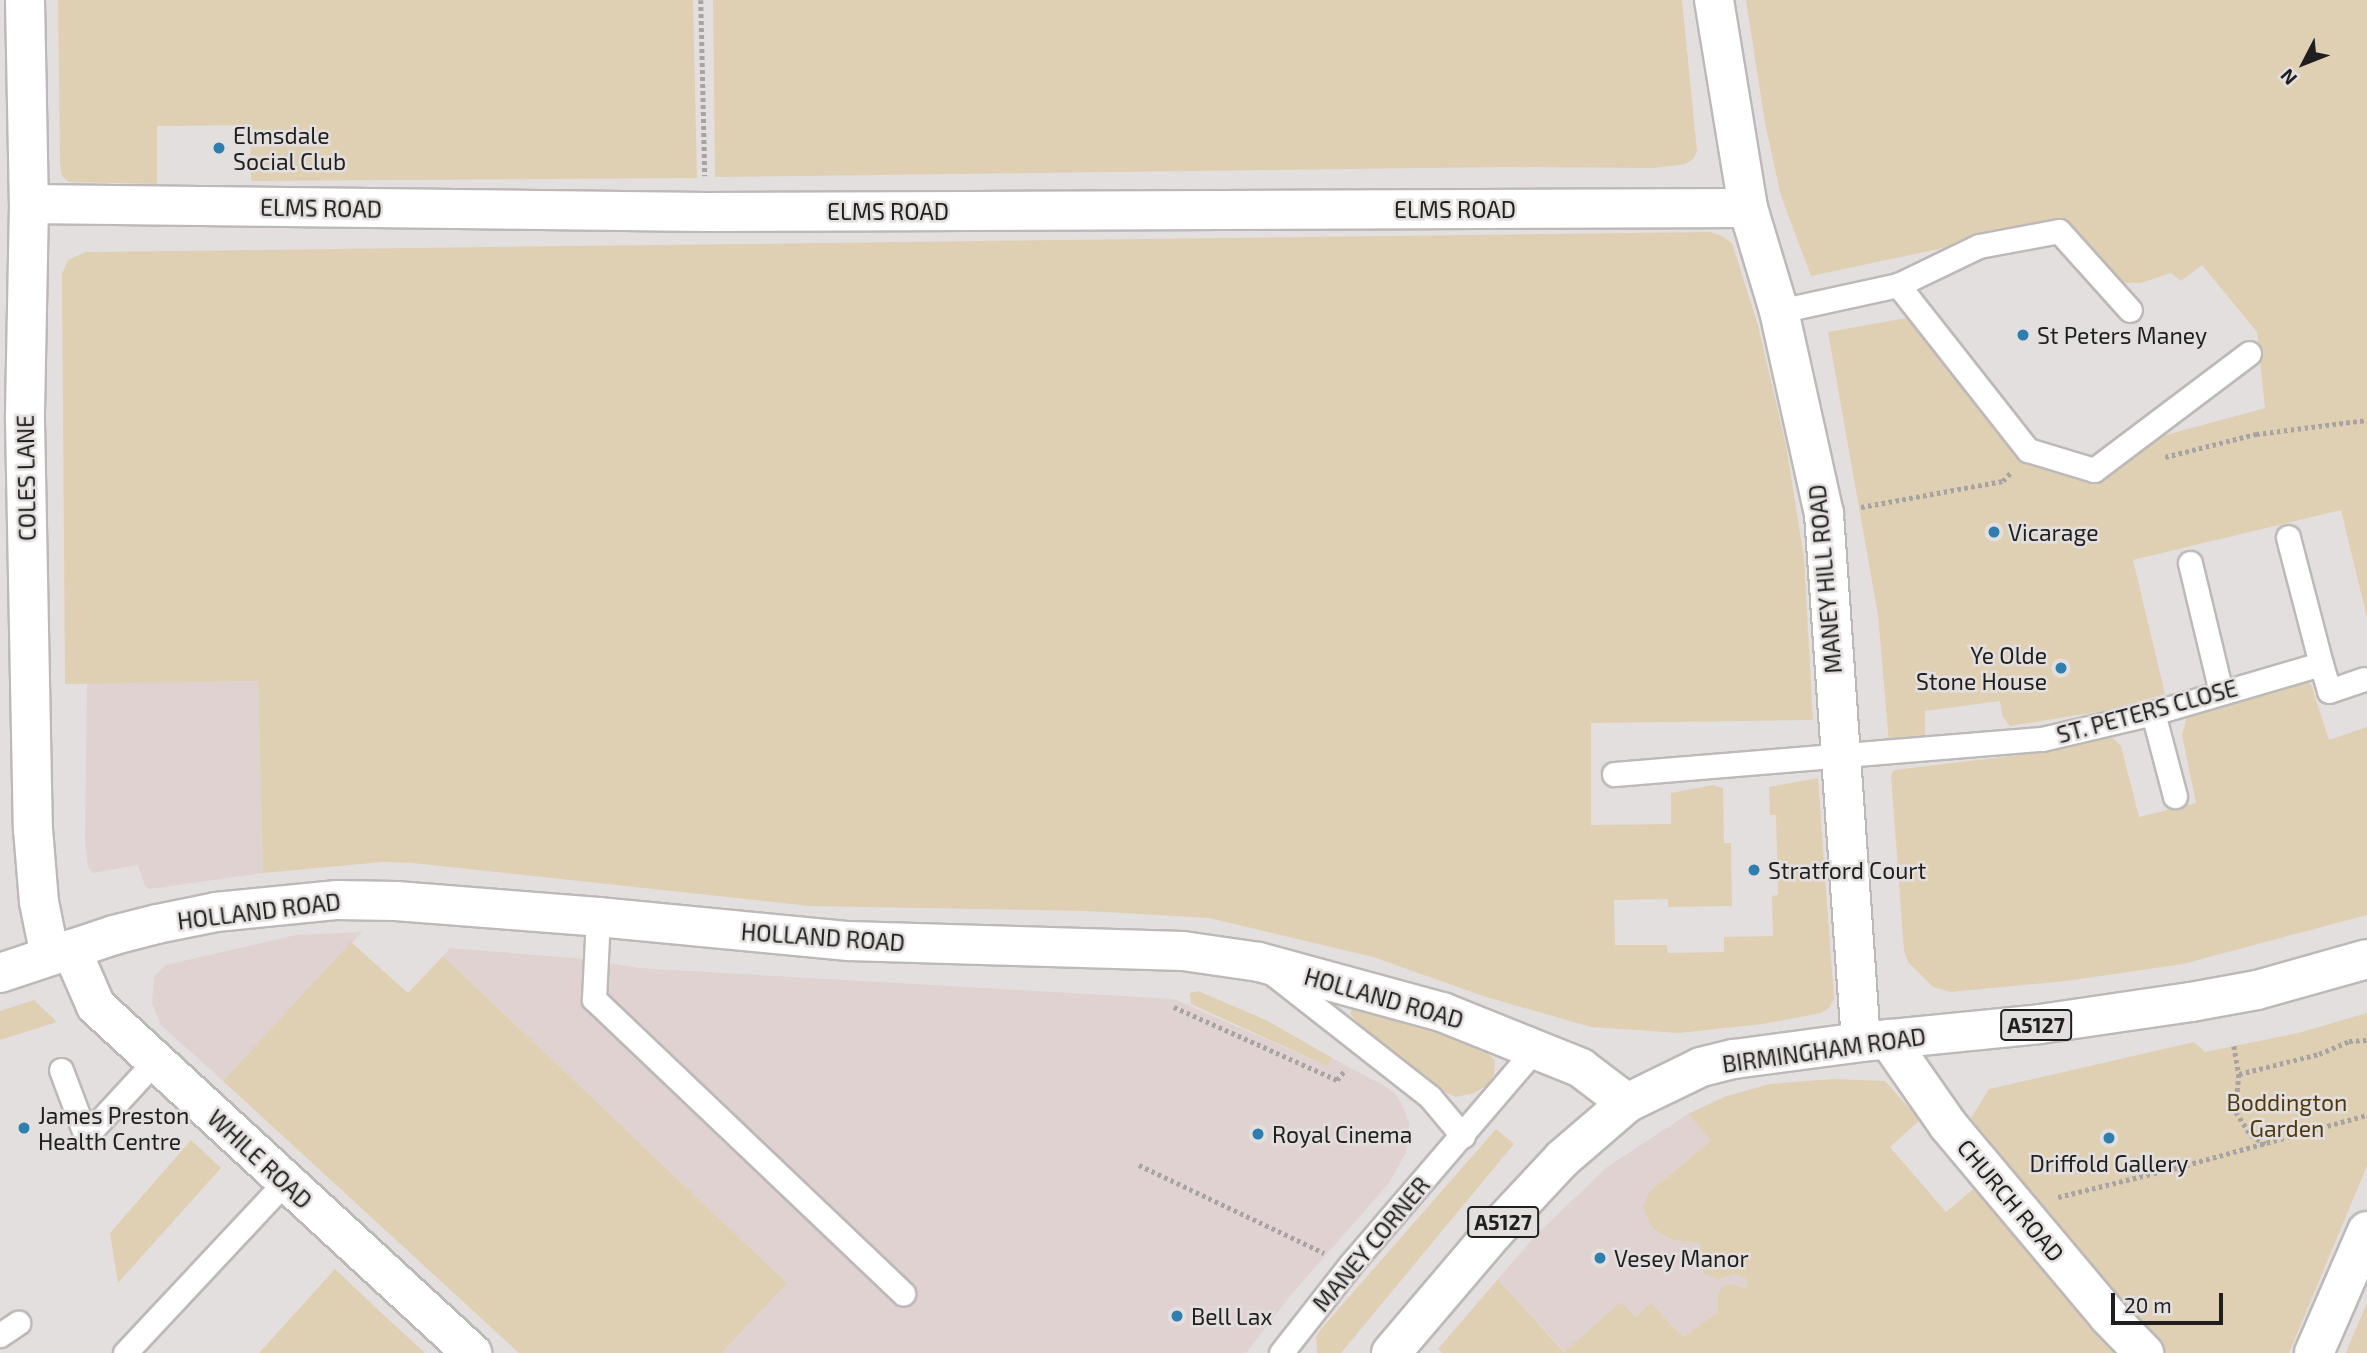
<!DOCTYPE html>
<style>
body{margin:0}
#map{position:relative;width:2367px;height:1353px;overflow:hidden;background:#e4dfdf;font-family:"Exo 2",sans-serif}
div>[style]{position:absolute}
.built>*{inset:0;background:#dfd2d0}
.green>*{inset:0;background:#dfd0b3}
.path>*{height:4.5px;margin-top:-2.25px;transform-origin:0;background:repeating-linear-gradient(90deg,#a7a3a3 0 3.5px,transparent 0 7px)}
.roads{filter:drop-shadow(2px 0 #bdb9b8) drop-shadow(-2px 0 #bdb9b8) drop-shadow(0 2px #bdb9b8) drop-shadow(0 -2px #bdb9b8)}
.service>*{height:23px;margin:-11.5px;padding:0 11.5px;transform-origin:11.5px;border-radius:11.5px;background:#fff}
.minor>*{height:38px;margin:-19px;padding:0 19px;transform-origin:19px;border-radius:19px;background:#fff}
.tertiary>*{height:38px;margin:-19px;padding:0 19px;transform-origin:19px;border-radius:19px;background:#fff}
.primary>*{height:38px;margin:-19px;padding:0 19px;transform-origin:19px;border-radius:19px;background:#fff}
.dots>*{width:19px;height:19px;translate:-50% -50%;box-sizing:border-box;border:4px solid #e4dfdf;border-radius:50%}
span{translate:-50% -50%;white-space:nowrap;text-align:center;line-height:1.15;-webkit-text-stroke:5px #e4dfdf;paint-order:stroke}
.shield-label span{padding:2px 5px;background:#e4dfdf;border:2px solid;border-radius:5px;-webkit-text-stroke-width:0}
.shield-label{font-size:21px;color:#201f1f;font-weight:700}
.poi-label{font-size:23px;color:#201f1f}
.left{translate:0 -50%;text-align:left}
.right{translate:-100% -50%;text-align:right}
.street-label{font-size:23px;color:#201f1f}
.park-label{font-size:23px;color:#4f3a0d}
.north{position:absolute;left:2269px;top:28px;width:70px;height:70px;-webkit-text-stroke:5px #e4dfdf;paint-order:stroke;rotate:228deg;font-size:19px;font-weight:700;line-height:28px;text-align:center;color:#201f1f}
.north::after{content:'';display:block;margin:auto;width:24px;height:32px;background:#201f1f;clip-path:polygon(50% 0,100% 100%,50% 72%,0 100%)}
.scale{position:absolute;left:2111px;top:1293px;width:112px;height:32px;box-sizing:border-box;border:4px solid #201f1f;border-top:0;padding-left:9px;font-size:21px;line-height:24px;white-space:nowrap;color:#201f1f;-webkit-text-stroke:5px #e4dfdf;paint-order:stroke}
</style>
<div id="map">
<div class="built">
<div style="clip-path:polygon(258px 681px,263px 873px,149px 889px,145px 886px,138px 865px,93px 873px,88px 867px,85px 841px,87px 683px)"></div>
<div style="clip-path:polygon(362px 932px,223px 1081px,161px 1025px,152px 1003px,154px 977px,166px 965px,296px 935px)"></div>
<div style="clip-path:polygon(450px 948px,575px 958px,639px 968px,1174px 999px,1327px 1066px,1332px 1058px,1383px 1085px,1396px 1094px,1403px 1107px,1409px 1123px,1406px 1153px,1389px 1183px,1290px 1296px,1246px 1353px,722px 1353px,787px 1283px,443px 956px)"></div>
<div style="clip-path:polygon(1688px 1114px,1711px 1141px,1650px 1191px,1674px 1240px,1699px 1243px,1720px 1279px,1734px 1274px,1747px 1278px,1746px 1289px,1720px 1304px,1718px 1312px,1683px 1337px,1651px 1303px,1635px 1317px,1565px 1352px,1498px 1279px,1536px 1235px,1607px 1167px)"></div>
</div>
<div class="green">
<div style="clip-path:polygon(58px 0,693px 0,697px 178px,251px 181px,250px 125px,172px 126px,157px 126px,157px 184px,69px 182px,62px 176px,60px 164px)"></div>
<div style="clip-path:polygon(713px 0,1682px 0,1697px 151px,1694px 158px,1686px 164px,1653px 168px,1506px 167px,715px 177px)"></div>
<div style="clip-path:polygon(1746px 0,2367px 0,2367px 618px,2341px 510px,2133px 560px,2165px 694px,2109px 710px,2010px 726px,2003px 717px,2000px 701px,1925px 711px,1925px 736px,1919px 741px,1889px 743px,1878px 615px,1828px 332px,1912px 317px,2016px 451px,2037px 465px,2056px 465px,2265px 408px,2257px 332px,2202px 265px,2181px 281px,2171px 273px,2141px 283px,2126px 283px,2112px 276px,2066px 222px,1811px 276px,1781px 196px,1765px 123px)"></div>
<div style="clip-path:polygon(1710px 232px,1722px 236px,1732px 243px,1758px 325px,1786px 445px,1804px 558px,1813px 720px,1591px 723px,1591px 825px,1671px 824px,1671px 793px,1713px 785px,1723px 788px,1724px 843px,1731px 843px,1732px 906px,1668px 907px,1668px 899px,1614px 900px,1615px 945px,1667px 945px,1668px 953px,1724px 952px,1724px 937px,1773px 936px,1772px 896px,1778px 895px,1776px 815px,1770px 815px,1769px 787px,1818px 778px,1834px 999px,1829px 1008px,1821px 1013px,1763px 1024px,1679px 1033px,1591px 1027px,1486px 997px,1373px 957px,1209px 918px,1086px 911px,810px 906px,412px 863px,383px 862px,263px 873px,258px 681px,65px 684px,62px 274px,68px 260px,86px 252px)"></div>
<div style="clip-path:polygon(2299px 677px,2311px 684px,2329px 740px,2367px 727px,2367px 915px,2183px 964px,2066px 981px,1950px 992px,1933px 987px,1908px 962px,1904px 951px,1891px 775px,1894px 770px,2027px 754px,2112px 737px,2121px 746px,2139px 817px,2196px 803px,2182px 735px,2188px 714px)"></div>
<div style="clip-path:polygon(351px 942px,408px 993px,443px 956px,787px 1283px,722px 1353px,519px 1353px,223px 1081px)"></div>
<div style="clip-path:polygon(1198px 991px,1266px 1020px,1332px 1058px,1327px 1066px,1191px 1004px,1190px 993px)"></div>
<div style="clip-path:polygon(34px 1000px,57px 1022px,0 1040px,0 1011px)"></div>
<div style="clip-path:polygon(1353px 1005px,1484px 1049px,1495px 1061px,1494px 1074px,1488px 1085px,1474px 1093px,1456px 1097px,1428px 1085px,1370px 1036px,1350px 1014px)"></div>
<div style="clip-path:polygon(2367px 1013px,2367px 1166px,2289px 1353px,2160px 1353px,1971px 1118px,1989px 1089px,2194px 1042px,2205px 1052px,2298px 1033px)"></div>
<div style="clip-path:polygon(1832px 1079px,1885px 1081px,1920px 1120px,1890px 1147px,1946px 1212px,1977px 1186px,2116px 1353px,1442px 1353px,1438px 1349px,1498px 1279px,1564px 1352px,1621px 1302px,1635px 1317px,1651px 1303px,1683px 1337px,1718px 1312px,1718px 1295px,1722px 1287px,1731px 1284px,1746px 1289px,1747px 1278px,1734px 1274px,1720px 1279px,1703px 1273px,1704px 1256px,1699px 1243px,1674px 1240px,1660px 1233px,1650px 1225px,1643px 1206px,1650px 1191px,1711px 1141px,1688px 1114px,1724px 1097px,1769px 1084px)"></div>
<div style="clip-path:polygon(1496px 1129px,1514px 1144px,1341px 1353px,1317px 1353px,1316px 1337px,1321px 1329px)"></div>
<div style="clip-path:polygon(191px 1140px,221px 1168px,118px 1283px,110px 1233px)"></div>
<div style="clip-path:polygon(335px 1269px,388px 1319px,425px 1353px,259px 1353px)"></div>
<div style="clip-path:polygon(2367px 1303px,2367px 1353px,2346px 1353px,2346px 1352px)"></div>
</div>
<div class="path">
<div style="left:701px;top:0;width:176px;rotate:88.7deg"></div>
<div style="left:2165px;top:457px;width:94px;rotate:-14.2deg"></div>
<div style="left:2256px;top:434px;width:112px;rotate:-7.2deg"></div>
<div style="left:1861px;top:507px;width:144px;rotate:-10.4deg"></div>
<div style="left:2003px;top:481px;width:12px;rotate:-48deg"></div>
<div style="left:1174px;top:1007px;width:179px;rotate:24.1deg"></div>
<div style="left:1337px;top:1080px;width:14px;rotate:-51deg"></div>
<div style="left:2234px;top:1046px;width:28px;rotate:80deg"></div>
<div style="left:2239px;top:1074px;width:82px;rotate:-14deg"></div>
<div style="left:2319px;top:1054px;width:33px;rotate:-23deg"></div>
<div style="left:2349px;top:1041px;width:18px;rotate:-3deg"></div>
<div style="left:2239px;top:1074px;width:38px;rotate:95deg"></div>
<div style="left:2236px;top:1112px;width:27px;rotate:57deg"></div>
<div style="left:2251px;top:1135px;width:17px;rotate:33deg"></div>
<div style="left:1139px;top:1165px;width:205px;rotate:25.4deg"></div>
<div style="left:2058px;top:1197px;width:125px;rotate:-13.9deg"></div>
<div style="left:2179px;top:1167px;width:195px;rotate:-15.5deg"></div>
</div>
<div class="roads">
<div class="service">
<div style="left:1898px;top:285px;width:210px;rotate:51.8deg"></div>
<div style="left:2028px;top:450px;width:69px;rotate:16.9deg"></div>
<div style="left:2094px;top:470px;width:194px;rotate:-37deg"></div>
<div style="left:1779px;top:311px;width:122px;rotate:-12.3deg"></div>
<div style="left:1898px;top:285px;width:90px;rotate:-25.7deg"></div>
<div style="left:1979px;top:246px;width:81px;rotate:-10.6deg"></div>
<div style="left:2059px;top:231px;width:106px;rotate:48.1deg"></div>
<div style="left:2190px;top:563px;width:133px;rotate:76.5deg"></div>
<div style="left:2321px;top:664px;width:28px;rotate:73deg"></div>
<div style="left:2329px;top:691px;width:36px;rotate:-19deg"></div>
<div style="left:2153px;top:713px;width:86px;rotate:75.2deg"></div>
<div style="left:1614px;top:774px;width:429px;rotate:-4.7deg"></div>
<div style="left:2042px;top:739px;width:114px;rotate:-13.2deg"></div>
<div style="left:2153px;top:713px;width:175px;rotate:-16.3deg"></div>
<div style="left:2321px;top:664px;width:131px;rotate:-104.6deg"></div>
<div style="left:598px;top:917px;width:82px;rotate:92.8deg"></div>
<div style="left:594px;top:999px;width:427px;rotate:43.6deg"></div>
<div style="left:1272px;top:973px;width:201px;rotate:38.1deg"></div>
<div style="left:1430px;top:1097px;width:51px;rotate:49.8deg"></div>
<div style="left:61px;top:1070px;width:71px;rotate:69.3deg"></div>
<div style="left:86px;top:1136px;width:102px;rotate:-47.4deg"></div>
<div style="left:0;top:1335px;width:22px;rotate:-34deg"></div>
<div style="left:125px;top:1353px;width:234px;rotate:-46.9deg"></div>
<div style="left:1281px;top:1353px;width:112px;rotate:-51.9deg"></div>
<div style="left:1350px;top:1265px;width:286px;rotate:-49.4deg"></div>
</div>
<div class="minor">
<div style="left:25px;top:0;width:204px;rotate:88.9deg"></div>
<div style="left:29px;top:204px;width:217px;rotate:91.1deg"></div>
<div style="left:25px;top:421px;width:408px;rotate:88.9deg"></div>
<div style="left:33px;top:829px;width:73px;rotate:85.3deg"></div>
<div style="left:39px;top:902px;width:55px;rotate:78.5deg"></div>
<div style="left:1714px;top:0;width:211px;rotate:80.7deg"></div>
<div style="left:1748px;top:208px;width:108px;rotate:73.2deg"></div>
<div style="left:1779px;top:311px;width:208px;rotate:77.5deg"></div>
<div style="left:1824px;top:514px;width:529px;rotate:85.99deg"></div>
<div style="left:29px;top:204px;width:677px;rotate:0.68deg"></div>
<div style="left:706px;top:212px;width:1042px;rotate:-0.22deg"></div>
<div style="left:71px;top:949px;width:62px;rotate:66.3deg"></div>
<div style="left:96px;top:1006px;width:512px;rotate:42.7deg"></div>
<div style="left:1888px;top:1039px;width:105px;rotate:55.1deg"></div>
<div style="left:1948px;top:1125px;width:249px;rotate:50deg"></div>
<div style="left:2108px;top:1316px;width:52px;rotate:45.8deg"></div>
<div style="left:2314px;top:1353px;width:133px;rotate:-66.5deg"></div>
</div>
<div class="tertiary">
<div style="left:0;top:973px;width:120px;rotate:-18.4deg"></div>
<div style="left:114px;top:935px;width:44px;rotate:-14.3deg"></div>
<div style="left:157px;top:924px;width:60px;rotate:-11.5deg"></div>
<div style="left:216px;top:912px;width:122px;rotate:-5.7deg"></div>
<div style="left:337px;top:900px;width:59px;rotate:1deg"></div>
<div style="left:396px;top:901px;width:203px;rotate:4.5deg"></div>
<div style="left:598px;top:917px;width:252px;rotate:5.5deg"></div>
<div style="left:849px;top:941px;width:334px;rotate:1.7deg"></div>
<div style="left:1183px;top:951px;width:77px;rotate:8.2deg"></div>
<div style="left:1259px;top:962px;width:190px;rotate:15.3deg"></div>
<div style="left:1442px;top:1012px;width:150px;rotate:21.9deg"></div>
<div style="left:1581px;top:1068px;width:58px;rotate:37.3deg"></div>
</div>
<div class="primary">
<div style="left:1391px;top:1353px;width:159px;rotate:-49.6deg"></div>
<div style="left:1494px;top:1232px;width:100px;rotate:-47deg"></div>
<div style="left:1562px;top:1159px;width:86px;rotate:-40.7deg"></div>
<div style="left:1627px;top:1103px;width:82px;rotate:-25.9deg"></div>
<div style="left:1701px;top:1067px;width:34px;rotate:-14deg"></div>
<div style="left:1734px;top:1059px;width:128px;rotate:-7.6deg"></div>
<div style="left:1861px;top:1042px;width:180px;rotate:-5.7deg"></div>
<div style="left:2040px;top:1024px;width:153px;rotate:-8.3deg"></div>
<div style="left:2191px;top:1002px;width:67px;rotate:-10.3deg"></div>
<div style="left:2257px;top:990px;width:114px;rotate:-15.7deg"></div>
</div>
</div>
<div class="dots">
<div style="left:219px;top:148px;background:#2e7fb0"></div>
<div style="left:2023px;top:335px;background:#2e7fb0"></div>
<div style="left:1994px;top:532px;background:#2e7fb0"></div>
<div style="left:2061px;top:668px;background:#2e7fb0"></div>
<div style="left:1754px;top:870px;background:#2e7fb0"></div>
<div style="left:24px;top:1128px;background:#2e7fb0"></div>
<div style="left:1258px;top:1134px;background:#2e7fb0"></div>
<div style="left:2109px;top:1138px;background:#2e7fb0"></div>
<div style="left:1600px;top:1258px;background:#2e7fb0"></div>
<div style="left:1177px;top:1316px;background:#2e7fb0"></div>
</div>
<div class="shield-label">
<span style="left:2036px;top:1025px">A5127</span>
<span style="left:1503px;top:1222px">A5127</span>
</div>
<div class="poi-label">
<span class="left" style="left:233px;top:148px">Elmsdale<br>Social Club</span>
<span class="left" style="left:2037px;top:335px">St Peters Maney</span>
<span class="left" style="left:2008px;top:532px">Vicarage</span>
<span class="right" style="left:2047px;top:668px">Ye Olde<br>Stone House</span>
<span class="left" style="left:1768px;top:870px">Stratford Court</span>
<span class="left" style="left:38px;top:1128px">James Preston<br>Health Centre</span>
<span class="left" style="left:1272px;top:1134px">Royal Cinema</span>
<span style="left:2109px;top:1163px">Driffold Gallery</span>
<span class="left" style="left:1614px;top:1258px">Vesey Manor</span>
<span class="left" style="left:1191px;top:1316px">Bell Lax</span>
</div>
<div class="street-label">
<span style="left:321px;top:208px;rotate:1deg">ELMS ROAD</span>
<span style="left:1455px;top:209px">ELMS ROAD</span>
<span style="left:888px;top:211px">ELMS ROAD</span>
<span style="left:26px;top:478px;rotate:-91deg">COLES LANE</span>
<span style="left:1825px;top:579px;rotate:-95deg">MANEY HILL ROAD</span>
<span style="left:2147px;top:711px;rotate:-15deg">ST. PETERS CLOSE</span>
<span style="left:259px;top:911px;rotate:-7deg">HOLLAND ROAD</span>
<span style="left:823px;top:937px;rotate:4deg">HOLLAND ROAD</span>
<span style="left:1384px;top:998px;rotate:16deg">HOLLAND ROAD</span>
<span style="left:1824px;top:1050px;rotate:-8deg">BIRMINGHAM ROAD</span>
<span style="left:260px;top:1159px;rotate:43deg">WHILE ROAD</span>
<span style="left:2011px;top:1200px;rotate:50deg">CHURCH ROAD</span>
<span style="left:1371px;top:1244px;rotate:-50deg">MANEY CORNER</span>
</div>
<div class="park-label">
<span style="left:2287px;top:1115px">Boddington<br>Garden</span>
</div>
<div class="north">N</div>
<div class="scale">20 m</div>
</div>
